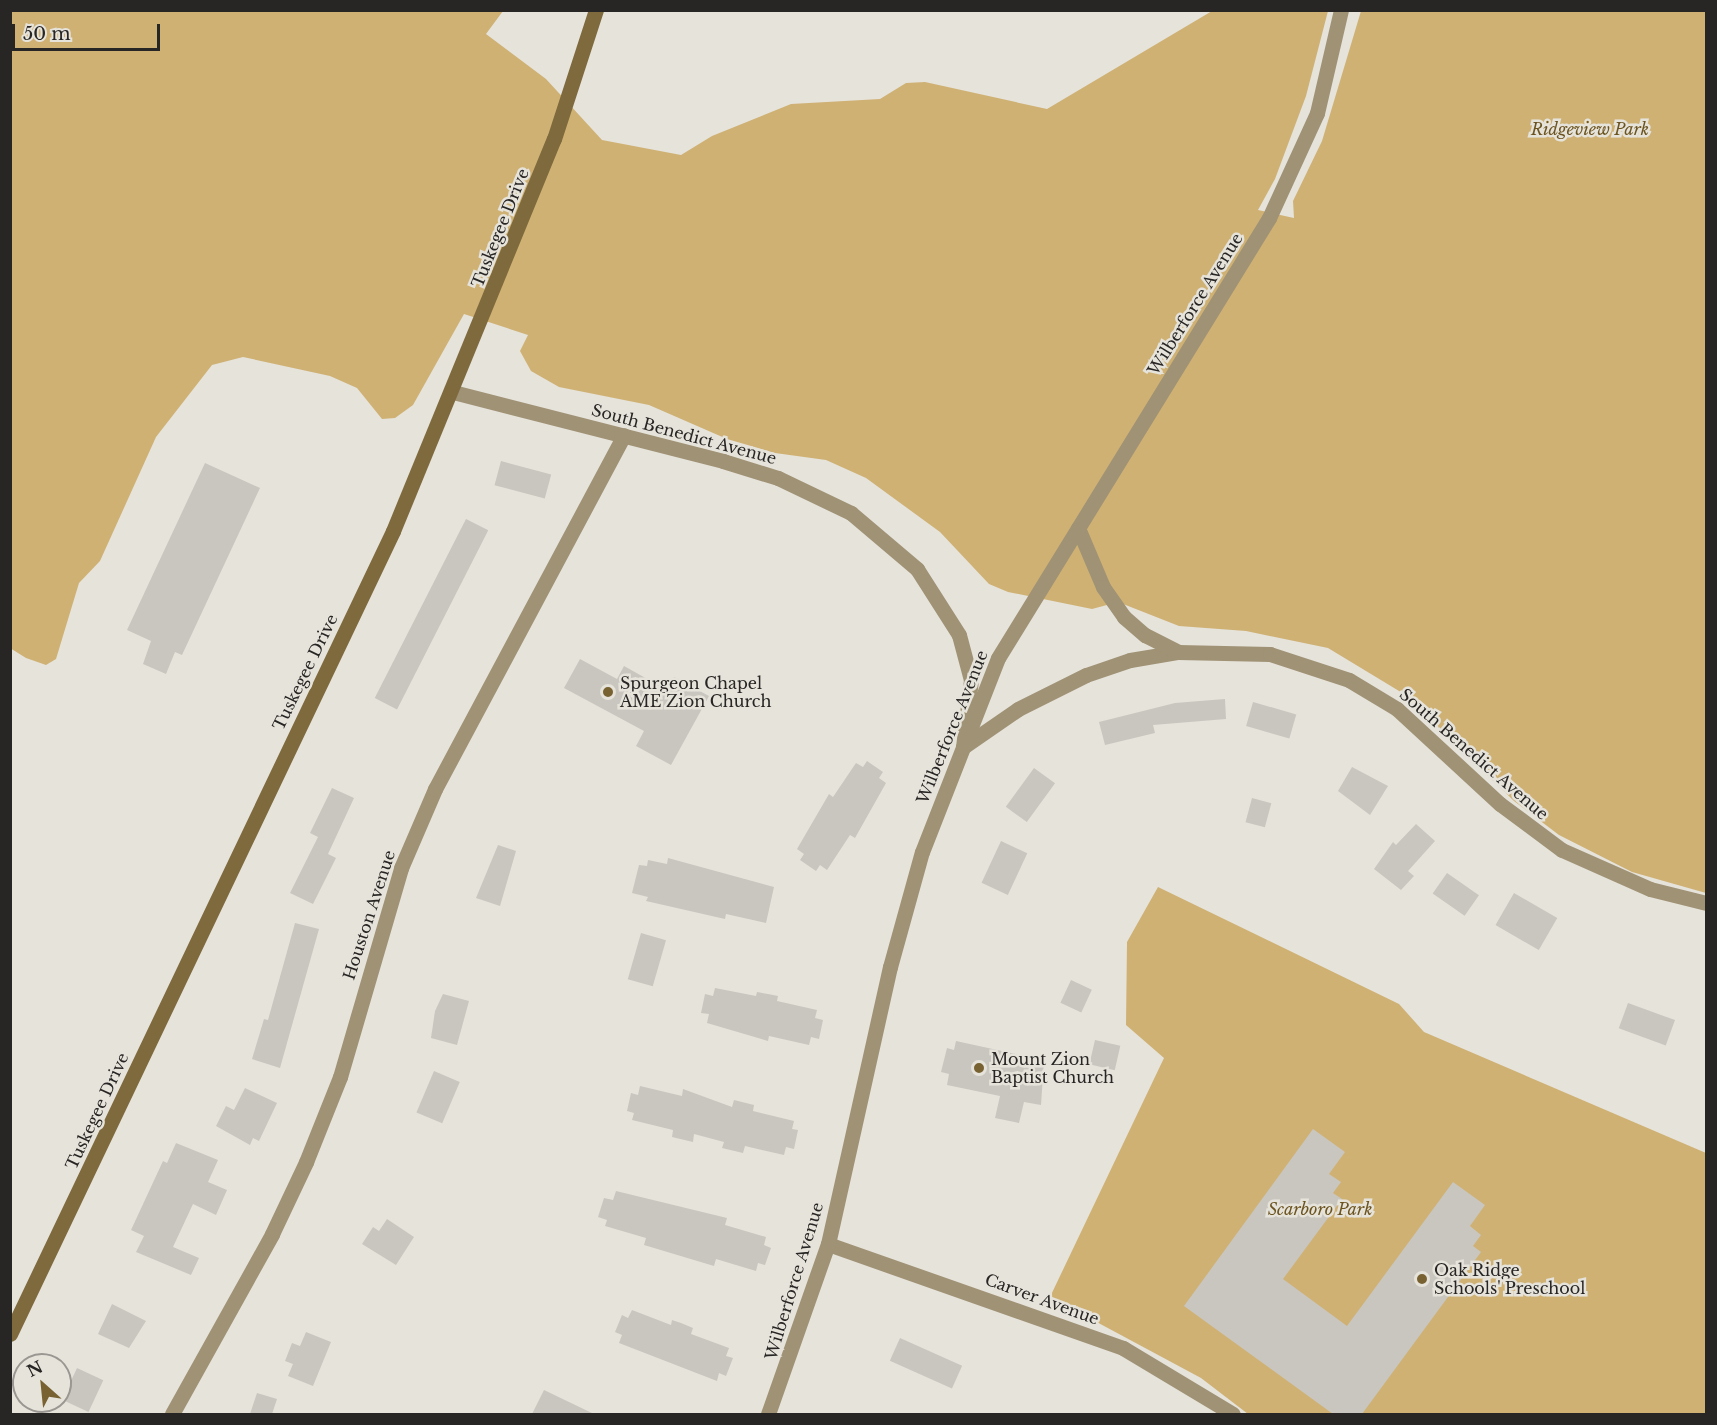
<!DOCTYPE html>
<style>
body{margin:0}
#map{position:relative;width:1717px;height:1425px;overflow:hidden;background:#e6e3db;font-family:"Libre Baskerville",serif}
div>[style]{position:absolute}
.green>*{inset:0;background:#cfb174}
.building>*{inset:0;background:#c9c6bf;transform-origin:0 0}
.street>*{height:15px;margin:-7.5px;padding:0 7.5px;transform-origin:7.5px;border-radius:7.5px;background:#a09275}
.secondary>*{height:15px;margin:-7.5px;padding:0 7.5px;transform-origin:7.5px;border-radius:7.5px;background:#7f6a3e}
.dots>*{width:16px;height:16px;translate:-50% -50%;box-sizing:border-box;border:3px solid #e6e3db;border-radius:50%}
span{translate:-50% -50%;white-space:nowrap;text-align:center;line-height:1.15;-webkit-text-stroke:5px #e6e3db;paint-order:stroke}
.park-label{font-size:16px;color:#6c541f;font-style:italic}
.street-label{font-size:16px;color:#282624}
.poi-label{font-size:16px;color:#282624}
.left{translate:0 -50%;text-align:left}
.frame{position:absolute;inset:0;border:12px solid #282624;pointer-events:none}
.north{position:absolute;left:12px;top:1353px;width:60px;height:60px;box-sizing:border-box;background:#e6e3db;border:2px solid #9a9792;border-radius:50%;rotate:333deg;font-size:16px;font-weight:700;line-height:24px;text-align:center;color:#282624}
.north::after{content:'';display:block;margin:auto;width:21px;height:27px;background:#786232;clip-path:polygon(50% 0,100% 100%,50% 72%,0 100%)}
.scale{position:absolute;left:12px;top:24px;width:148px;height:27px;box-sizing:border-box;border:3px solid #282624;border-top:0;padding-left:8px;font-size:18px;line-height:21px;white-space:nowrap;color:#282624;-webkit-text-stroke:4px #e6e3db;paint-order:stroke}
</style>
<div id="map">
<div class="green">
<div style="clip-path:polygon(10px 11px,503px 11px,486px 34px,546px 79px,602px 140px,681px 155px,712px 136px,791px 104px,880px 99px,906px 83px,925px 82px,1047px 109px,1212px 11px,1328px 11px,1306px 96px,1275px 179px,1258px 210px,1294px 218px,1293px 201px,1322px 141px,1361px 11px,1706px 11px,1706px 893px,1632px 872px,1559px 835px,1514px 801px,1404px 694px,1328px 648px,1246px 631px,1179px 626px,1118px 602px,1092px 609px,1008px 592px,989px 584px,940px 532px,866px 478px,826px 460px,775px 453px,727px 439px,649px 405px,559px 387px,531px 371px,520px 351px,528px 335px,464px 314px,413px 405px,395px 418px,382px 419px,357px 388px,330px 376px,243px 357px,212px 365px,156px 437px,100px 561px,79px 583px,56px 659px,46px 665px,26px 658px,10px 648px)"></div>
<div style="clip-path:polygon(1158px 887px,1399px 1004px,1424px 1032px,1706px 1153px,1706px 1414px,1248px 1414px,1201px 1378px,1050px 1297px,1164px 1058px,1126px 1025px,1127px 942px)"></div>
</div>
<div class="building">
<div style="left:501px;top:461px;width:52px;height:25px;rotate:15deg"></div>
<div style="clip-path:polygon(205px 463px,260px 488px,182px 655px,175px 652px,166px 674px,143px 664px,151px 641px,127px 630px)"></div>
<div style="left:466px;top:519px;width:25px;height:201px;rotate:27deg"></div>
<div style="clip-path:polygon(580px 659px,617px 679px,624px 666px,667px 690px,674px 677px,709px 696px,671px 765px,636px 746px,644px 731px,564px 688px)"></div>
<div style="clip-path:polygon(1225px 699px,1226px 719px,1153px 725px,1155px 733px,1105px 745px,1099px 722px,1175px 703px)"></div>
<div style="left:1253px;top:702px;width:45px;height:25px;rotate:16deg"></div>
<div style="clip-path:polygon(867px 761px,883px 772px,879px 778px,886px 783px,855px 838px,850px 835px,827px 870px,820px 865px,816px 871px,800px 860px,804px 854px,797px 849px,829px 794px,833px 797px,856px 763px,863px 767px)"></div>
<div style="clip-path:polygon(1352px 767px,1388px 786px,1370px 815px,1338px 791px)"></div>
<div style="left:1034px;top:768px;width:26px;height:48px;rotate:36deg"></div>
<div style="clip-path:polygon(332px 788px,354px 798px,328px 854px,336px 858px,313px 904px,290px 893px,318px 837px,310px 833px)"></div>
<div style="left:1252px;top:798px;width:20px;height:25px;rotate:15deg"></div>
<div style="clip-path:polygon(1416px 824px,1435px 841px,1408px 871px,1414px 876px,1401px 890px,1374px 869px,1393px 842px,1396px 845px)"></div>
<div style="left:1001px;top:841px;width:29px;height:46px;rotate:25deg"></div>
<div style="clip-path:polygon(498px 845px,516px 851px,500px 906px,476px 898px)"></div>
<div style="clip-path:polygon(668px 858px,774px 887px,766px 923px,726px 914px,725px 919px,646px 901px,648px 897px,632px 893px,639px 865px,647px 866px,648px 860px,667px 864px)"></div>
<div style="left:1447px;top:873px;width:39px;height:25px;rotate:35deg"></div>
<div style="left:1514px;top:893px;width:50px;height:37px;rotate:30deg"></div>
<div style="clip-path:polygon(295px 923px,319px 929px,280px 1068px,252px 1059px,264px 1019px,268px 1020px)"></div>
<div style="left:641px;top:933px;width:26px;height:48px;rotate:16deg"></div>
<div style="left:1071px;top:980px;width:23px;height:25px;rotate:25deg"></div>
<div style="clip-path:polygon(715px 988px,756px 996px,757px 992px,768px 994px,778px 996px,777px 1001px,817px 1010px,815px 1018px,823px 1020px,819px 1039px,811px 1037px,809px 1045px,769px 1036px,768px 1041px,707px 1023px,709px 1014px,701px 1013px,705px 994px,713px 996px)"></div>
<div style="clip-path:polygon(443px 994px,469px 1001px,457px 1045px,431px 1038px,435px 1011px)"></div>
<div style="left:1628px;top:1003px;width:50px;height:27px;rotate:20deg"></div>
<div style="left:1095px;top:1040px;width:26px;height:25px;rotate:13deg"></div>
<div style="clip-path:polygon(956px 1041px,1044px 1060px,1041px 1105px,1024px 1102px,1019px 1123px,995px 1118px,1000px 1096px,947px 1085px,949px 1074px,941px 1072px,947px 1048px,954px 1050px)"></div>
<div style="left:434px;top:1071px;width:28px;height:45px;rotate:23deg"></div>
<div style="clip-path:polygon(640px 1086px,682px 1096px,683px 1089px,732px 1107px,734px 1100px,754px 1105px,753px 1111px,794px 1121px,792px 1129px,798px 1130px,794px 1149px,786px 1147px,784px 1155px,745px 1146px,743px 1153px,722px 1148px,724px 1142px,694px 1134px,693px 1142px,672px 1137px,673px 1130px,632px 1120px,634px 1113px,627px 1111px,631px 1093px,638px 1095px)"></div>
<div style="clip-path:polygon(245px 1088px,277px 1103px,259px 1141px,253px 1138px,250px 1145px,216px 1126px,226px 1106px,234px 1110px)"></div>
<div style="clip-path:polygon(1313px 1129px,1345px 1152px,1329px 1174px,1341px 1182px,1333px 1193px,1342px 1199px,1283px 1279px,1347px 1326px,1453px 1182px,1485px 1205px,1470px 1226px,1481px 1235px,1473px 1246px,1481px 1252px,1362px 1414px,1333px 1414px,1184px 1306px)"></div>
<div style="clip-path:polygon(176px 1143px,218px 1160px,208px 1182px,227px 1190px,216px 1215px,193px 1204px,173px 1247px,199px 1258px,191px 1275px,136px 1252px,144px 1236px,131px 1230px,163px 1161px,167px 1163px)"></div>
<div style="clip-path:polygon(616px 1191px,727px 1218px,725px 1225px,766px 1237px,764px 1245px,771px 1248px,765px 1265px,758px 1263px,756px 1271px,716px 1259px,714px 1266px,644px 1245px,646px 1238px,605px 1226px,607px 1220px,598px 1217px,604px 1198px,613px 1200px)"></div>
<div style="clip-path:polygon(387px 1219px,414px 1237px,396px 1265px,362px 1244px,373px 1227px,379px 1231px)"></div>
<div style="clip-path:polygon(112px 1304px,146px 1321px,129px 1348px,98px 1334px)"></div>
<div style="clip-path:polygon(632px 1310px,671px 1325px,672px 1320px,681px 1323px,693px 1328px,691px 1334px,729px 1348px,726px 1356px,733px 1358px,726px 1376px,719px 1373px,717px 1381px,619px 1343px,622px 1335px,615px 1332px,622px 1315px,628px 1318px)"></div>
<div style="clip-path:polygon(306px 1332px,331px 1342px,313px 1386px,288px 1376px,293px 1364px,285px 1361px,292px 1343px,300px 1346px)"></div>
<div style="left:900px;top:1338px;width:68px;height:25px;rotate:24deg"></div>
<div style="left:77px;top:1368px;width:29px;height:35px;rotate:25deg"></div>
<div style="clip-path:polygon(544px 1390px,594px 1414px,532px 1414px)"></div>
<div style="clip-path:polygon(257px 1393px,277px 1399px,272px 1414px,250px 1414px)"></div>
</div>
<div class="street">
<div style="left:453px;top:392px;width:279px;rotate:14.3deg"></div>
<div style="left:723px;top:461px;width:58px;rotate:17.2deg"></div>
<div style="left:778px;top:478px;width:81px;rotate:25.6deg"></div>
<div style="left:851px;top:513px;width:87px;rotate:40.3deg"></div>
<div style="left:917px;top:569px;width:78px;rotate:57.5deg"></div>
<div style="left:959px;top:635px;width:47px;rotate:75.1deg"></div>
<div style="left:971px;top:680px;width:67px;rotate:96.8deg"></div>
<div style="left:963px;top:747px;width:67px;rotate:-34.6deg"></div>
<div style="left:1018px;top:709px;width:76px;rotate:-26.6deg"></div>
<div style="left:1086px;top:675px;width:46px;rotate:-18.8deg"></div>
<div style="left:1130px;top:660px;width:49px;rotate:-9.5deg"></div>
<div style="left:1178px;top:652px;width:92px;rotate:1.2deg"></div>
<div style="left:1270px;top:654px;width:83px;rotate:18.2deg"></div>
<div style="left:1349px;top:680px;width:56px;rotate:31.1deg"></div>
<div style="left:1397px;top:709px;width:140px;rotate:42.7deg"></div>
<div style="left:1500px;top:804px;width:77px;rotate:36.6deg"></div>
<div style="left:1562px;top:850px;width:96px;rotate:23.9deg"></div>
<div style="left:1650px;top:889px;width:58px;rotate:14deg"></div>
<div style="left:1078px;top:528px;width:64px;rotate:67deg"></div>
<div style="left:1103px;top:587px;width:37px;rotate:55deg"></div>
<div style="left:1124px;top:617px;width:28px;rotate:41deg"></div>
<div style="left:1145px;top:635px;width:37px;rotate:27deg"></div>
<div style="left:828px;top:1244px;width:313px;rotate:19.4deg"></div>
<div style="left:1123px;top:1348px;width:128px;rotate:31deg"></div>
<div style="left:172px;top:1414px;width:206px;rotate:-60.9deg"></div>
<div style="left:272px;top:1234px;width:80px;rotate:-64.7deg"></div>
<div style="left:306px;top:1162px;width:92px;rotate:-68.2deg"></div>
<div style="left:340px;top:1077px;width:218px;rotate:-73.7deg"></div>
<div style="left:401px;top:868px;width:86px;rotate:-66.7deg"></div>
<div style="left:435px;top:789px;width:401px;rotate:-61.9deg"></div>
<div style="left:768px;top:1414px;width:180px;rotate:-70.6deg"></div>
<div style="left:828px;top:1244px;width:284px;rotate:-77.4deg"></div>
<div style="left:890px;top:967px;width:119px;rotate:-74.5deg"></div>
<div style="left:922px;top:852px;width:208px;rotate:-68.6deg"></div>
<div style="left:998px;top:658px;width:517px;rotate:-58.37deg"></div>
<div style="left:1269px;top:218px;width:115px;rotate:-65.4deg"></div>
<div style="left:1317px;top:113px;width:106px;rotate:-76.9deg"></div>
</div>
<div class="secondary">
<div style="left:10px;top:1334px;width:890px;rotate:-64.5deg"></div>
<div style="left:393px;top:531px;width:424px;rotate:-67.7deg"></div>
<div style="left:554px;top:139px;width:136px;rotate:-72deg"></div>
</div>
<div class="dots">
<div style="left:608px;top:692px;background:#786232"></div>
<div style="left:979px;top:1068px;background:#786232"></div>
<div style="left:1422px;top:1279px;background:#786232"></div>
</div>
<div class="park-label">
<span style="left:1590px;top:129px">Ridgeview Park</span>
<span style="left:1320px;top:1209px">Scarboro Park</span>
</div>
<div class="street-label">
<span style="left:500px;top:228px;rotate:-68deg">Tuskegee Drive</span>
<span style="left:1195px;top:304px;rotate:-58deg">Wilberforce Avenue</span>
<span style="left:684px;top:434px;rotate:15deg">South Benedict Avenue</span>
<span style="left:305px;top:672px;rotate:-64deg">Tuskegee Drive</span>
<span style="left:952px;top:727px;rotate:-68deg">Wilberforce Avenue</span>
<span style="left:1474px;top:754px;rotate:41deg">South Benedict Avenue</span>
<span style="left:369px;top:915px;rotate:-72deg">Houston Avenue</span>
<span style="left:97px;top:1111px;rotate:-65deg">Tuskegee Drive</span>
<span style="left:794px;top:1281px;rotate:-73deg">Wilberforce Avenue</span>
<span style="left:1042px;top:1299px;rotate:20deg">Carver Avenue</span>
</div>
<div class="poi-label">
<span class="left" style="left:620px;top:692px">Spurgeon Chapel<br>AME Zion Church</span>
<span class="left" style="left:991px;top:1068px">Mount Zion<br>Baptist Church</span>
<span class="left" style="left:1434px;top:1279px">Oak Ridge<br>Schools' Preschool</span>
</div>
<div class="frame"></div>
<div class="north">N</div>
<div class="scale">50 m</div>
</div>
